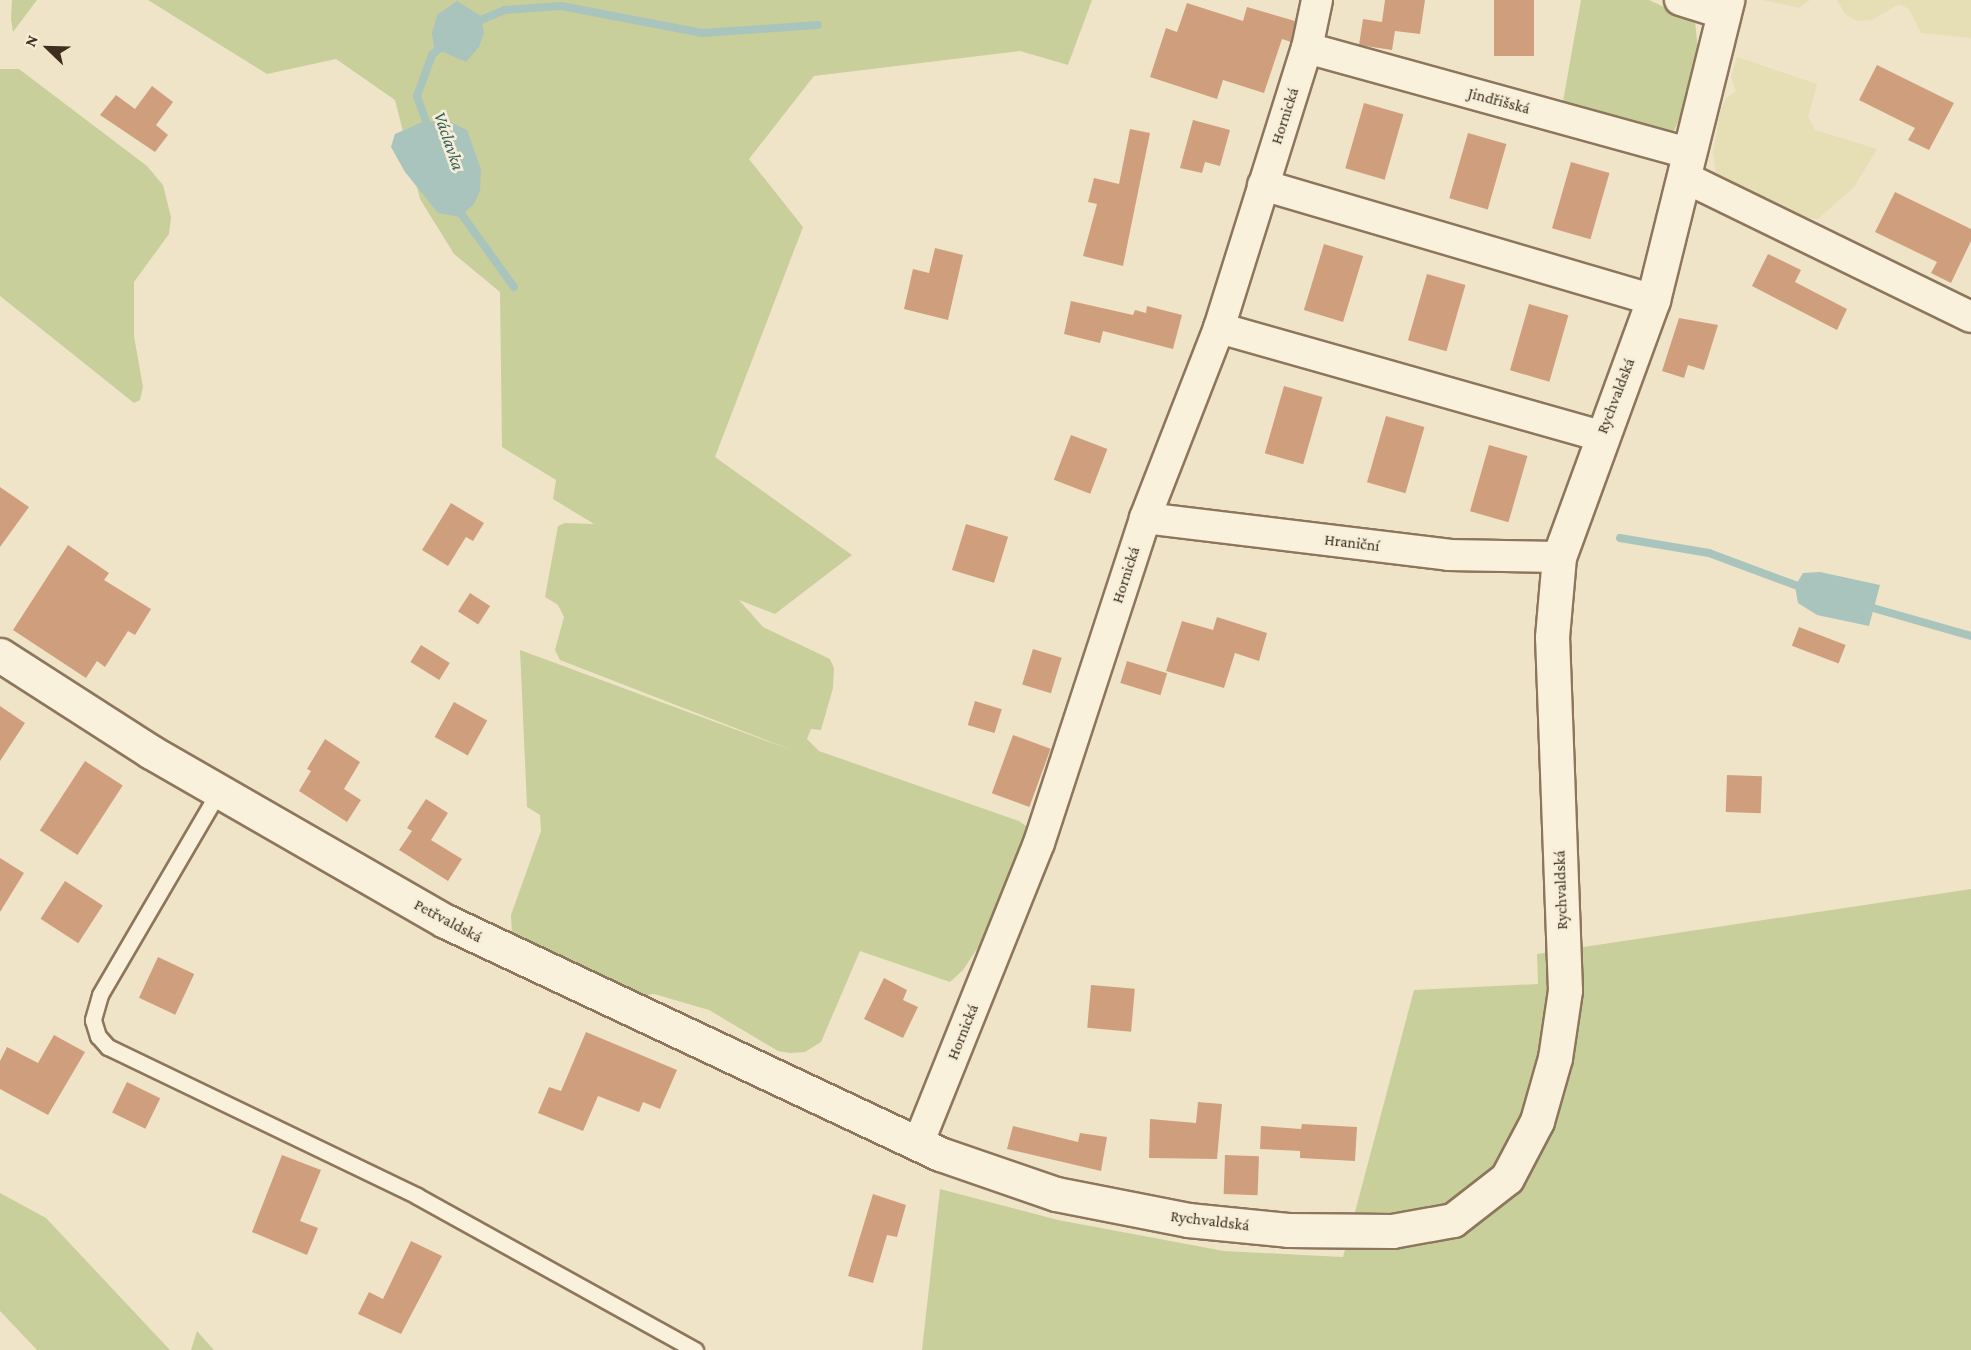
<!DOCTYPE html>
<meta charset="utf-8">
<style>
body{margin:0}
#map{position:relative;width:1971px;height:1350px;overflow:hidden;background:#f0e4c8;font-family:"Crimson Pro",serif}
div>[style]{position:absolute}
.farmland>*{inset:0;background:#e6deb5}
.green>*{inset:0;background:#c9cf9b}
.water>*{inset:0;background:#a9c4bc}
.stream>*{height:8px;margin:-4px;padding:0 4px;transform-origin:4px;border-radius:4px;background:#a9c4bc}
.building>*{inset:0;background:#cf9f7d;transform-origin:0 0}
.roads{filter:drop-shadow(2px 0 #8d765c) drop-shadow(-2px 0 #8d765c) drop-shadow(0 2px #8d765c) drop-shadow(0 -2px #8d765c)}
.lane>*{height:15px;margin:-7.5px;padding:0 7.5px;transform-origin:7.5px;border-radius:7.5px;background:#faf1dc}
.street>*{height:30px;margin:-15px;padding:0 15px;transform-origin:15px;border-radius:15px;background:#faf1dc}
.secondary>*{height:33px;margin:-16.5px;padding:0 16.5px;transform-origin:16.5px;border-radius:16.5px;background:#faf1dc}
span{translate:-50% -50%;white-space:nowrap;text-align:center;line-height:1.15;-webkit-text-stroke:5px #f7eed8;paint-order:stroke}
.street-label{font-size:16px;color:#3d2e20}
.water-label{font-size:18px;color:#2f5d5a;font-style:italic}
.north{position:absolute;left:18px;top:18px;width:60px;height:60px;-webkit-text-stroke:4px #f7eed8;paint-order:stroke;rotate:293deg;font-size:16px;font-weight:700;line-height:24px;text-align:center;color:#3d2e20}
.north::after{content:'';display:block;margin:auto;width:21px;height:27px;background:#3d2e20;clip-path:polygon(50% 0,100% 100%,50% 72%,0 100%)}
</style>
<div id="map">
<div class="farmland">
<div style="clip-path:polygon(1763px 0,1810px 0,1799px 8px)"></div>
<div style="clip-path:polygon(1837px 0,1971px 0,1971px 38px,1921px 33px,1909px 9px,1899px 4px,1872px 20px,1857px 21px,1845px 14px)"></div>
<div style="clip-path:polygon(1737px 57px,1817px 84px,1808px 117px,1815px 130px,1877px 149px,1854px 187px,1818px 219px,1796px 217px,1716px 172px,1713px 153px,1720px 112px,1725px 99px,1736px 91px,1731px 77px)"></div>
</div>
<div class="green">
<div style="clip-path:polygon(12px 0,37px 0,13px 32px,11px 19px)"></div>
<div style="clip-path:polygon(148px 0,1092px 0,1068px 65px,1020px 51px,814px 76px,749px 159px,803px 227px,715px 457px,852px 555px,775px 614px,739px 600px,763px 627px,830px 659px,834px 668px,833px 688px,821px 730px,811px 729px,807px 739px,819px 751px,1019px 821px,1030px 829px,997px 919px,963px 970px,950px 982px,860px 951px,821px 1042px,805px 1052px,790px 1053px,778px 1051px,709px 1010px,654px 994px,640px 996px,512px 935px,511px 915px,541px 831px,540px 815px,527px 807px,520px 650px,794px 751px,560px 660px,555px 650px,564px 617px,558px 605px,545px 597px,558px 526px,565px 523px,594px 524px,553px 499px,556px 480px,502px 447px,500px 292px,454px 254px,420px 199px,395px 100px,336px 59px,267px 74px)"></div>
<div style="clip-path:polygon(1581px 0,1649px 0,1695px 21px,1698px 50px,1685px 107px,1672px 135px,1562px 107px)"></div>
<div style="clip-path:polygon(0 69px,19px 69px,147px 166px,163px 185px,171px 217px,169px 234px,134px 282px,134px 336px,143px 387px,140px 400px,134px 403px,0 296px)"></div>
<div style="clip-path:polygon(1971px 889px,1971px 1350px,922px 1350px,940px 1189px,1058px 1220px,1224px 1251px,1343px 1257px,1414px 990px,1538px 984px,1537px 954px)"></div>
<div style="clip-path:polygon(0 1193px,46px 1218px,170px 1350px,37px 1350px,0 1311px)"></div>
<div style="clip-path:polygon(197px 1331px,214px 1350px,191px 1350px)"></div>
</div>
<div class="water">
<div style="clip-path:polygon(457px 1px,481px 16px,484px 33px,479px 47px,466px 62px,434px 48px,432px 33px,437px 15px)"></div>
<div style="clip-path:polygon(447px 120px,467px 130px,481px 169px,480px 191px,474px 204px,460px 217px,438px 213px,405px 172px,391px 147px,395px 134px,420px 123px)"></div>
<div style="clip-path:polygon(1820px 572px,1880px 585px,1869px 626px,1817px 615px,1798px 603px,1795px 586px,1803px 573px)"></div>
</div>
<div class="stream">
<div style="left:474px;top:23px;width:33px;rotate:-23deg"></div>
<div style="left:504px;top:10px;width:57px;rotate:-4deg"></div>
<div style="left:561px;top:6px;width:144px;rotate:10.8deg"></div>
<div style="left:702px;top:33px;width:116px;rotate:-3.9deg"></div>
<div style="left:430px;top:132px;width:38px;rotate:-110deg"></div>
<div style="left:417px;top:96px;width:44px;rotate:-69.9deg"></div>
<div style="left:432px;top:55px;width:18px;rotate:-43deg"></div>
<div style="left:457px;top:208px;width:97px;rotate:54.2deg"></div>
<div style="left:1620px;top:538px;width:90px;rotate:9.6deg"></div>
<div style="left:1709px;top:553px;width:100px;rotate:20.4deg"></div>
<div style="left:1866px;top:606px;width:109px;rotate:15.9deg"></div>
</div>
<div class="building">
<div style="clip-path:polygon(1385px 0,1425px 0,1420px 34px,1395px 31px,1392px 50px,1359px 45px,1363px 19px,1382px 22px)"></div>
<div style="left:1494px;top:0;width:40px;height:56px"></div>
<div style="clip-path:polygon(1187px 3px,1243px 21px,1247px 7px,1295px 21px,1291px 42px,1282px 39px,1264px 93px,1223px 80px,1217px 99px,1150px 77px,1166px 28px,1177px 32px)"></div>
<div style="clip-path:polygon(1877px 65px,1954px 103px,1929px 150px,1908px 140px,1915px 128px,1859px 100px)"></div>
<div style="clip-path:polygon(152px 86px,173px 102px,156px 125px,168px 135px,155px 152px,100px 115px,116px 95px,135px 109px)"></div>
<div style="left:1364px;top:103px;width:41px;height:68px;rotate:16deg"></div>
<div style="clip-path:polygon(1193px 120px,1230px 130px,1220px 166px,1205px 162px,1202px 173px,1180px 168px)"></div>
<div style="clip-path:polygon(1130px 129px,1150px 133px,1123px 266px,1083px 256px,1097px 204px,1088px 202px,1094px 178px,1119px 184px)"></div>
<div style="left:1468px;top:133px;width:40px;height:68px;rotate:16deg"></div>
<div style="left:1571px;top:162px;width:40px;height:69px;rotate:16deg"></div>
<div style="clip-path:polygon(1895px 192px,1971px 229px,1971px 241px,1951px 283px,1931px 273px,1937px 262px,1875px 232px)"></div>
<div style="left:1324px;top:244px;width:41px;height:69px;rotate:17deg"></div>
<div style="clip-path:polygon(935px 248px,963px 255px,948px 320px,904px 309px,913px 269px,929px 273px)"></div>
<div style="clip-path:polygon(1768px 254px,1801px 270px,1795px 282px,1847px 309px,1837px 330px,1752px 286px)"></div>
<div style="left:1427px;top:274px;width:40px;height:69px;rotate:16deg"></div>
<div style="clip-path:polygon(1071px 301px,1133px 315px,1135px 310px,1146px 313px,1147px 306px,1182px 315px,1173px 349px,1103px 331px,1100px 343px,1064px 334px)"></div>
<div style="left:1529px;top:304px;width:41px;height:69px;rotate:16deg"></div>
<div style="clip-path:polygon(1679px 318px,1718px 325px,1704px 370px,1688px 365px,1684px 378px,1662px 371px)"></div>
<div style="left:1284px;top:386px;width:40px;height:70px;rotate:16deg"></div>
<div style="left:1386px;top:416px;width:40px;height:69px;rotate:16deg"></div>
<div style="left:1071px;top:435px;width:39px;height:48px;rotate:21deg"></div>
<div style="left:1489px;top:445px;width:40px;height:69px;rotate:16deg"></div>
<div style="clip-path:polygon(0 487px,29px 507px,0 547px)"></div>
<div style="clip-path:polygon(451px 503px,484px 523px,473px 541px,466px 537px,448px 566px,422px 550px)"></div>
<div style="left:966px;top:524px;width:44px;height:48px;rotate:17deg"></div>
<div style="clip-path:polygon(68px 545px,109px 573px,104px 580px,151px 609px,135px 635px,128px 631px,105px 667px,97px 661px,86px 678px,13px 630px)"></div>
<div style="left:470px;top:593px;width:24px;height:22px;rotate:33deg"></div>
<div style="clip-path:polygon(1217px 617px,1267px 633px,1259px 661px,1235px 653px,1224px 688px,1166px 671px,1182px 621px,1213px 630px)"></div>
<div style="left:1799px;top:627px;width:50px;height:20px;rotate:21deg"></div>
<div style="left:421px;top:645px;width:34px;height:20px;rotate:32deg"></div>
<div style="left:1033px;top:649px;width:30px;height:37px;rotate:17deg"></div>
<div style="left:1127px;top:661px;width:42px;height:23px;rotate:17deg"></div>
<div style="left:975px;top:701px;width:28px;height:25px;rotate:17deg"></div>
<div style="left:454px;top:702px;width:38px;height:40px;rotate:29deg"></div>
<div style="clip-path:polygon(0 706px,25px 723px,0 761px)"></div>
<div style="left:1013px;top:735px;width:40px;height:62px;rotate:20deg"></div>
<div style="clip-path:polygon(325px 739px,360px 762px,344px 789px,361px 800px,347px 822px,299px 791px,311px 771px,307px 769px)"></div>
<div style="left:85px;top:761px;width:45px;height:83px;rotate:33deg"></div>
<div style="left:1727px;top:775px;width:35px;height:37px;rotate:2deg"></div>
<div style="clip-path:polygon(426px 799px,448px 813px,431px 840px,462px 859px,448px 881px,399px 850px,412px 831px,407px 828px)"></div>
<div style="clip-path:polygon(0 858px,24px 873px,0 912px)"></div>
<div style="left:65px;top:881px;width:45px;height:45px;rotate:33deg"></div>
<div style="left:158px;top:957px;width:40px;height:45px;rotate:25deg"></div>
<div style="clip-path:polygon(884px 978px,907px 990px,903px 1000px,918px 1007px,903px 1038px,864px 1019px)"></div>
<div style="left:1091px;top:985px;width:44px;height:43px;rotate:5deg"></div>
<div style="clip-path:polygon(586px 1032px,677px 1070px,660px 1109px,643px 1102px,639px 1112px,598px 1096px,583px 1131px,538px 1113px,549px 1087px,561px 1091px)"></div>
<div style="clip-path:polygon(54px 1035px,85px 1052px,48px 1115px,0 1089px,0 1061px,7px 1047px,38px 1063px)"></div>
<div style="left:127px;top:1082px;width:37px;height:34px;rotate:26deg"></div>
<div style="clip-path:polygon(1198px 1102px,1222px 1104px,1217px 1159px,1149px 1158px,1150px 1119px,1196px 1123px)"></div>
<div style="clip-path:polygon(1302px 1124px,1357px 1127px,1355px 1161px,1300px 1158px,1300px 1151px,1260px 1149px,1261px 1126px,1301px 1129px)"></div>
<div style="clip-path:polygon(1013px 1126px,1078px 1142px,1080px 1133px,1107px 1137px,1101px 1171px,1007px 1149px)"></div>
<div style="clip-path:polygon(282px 1155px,321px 1170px,300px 1221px,318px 1228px,307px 1255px,252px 1232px)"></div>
<div style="left:1225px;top:1155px;width:34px;height:39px;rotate:2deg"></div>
<div style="clip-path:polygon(873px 1194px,906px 1205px,897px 1237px,887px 1235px,873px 1283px,848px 1276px)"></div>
<div style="clip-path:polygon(411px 1241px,442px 1256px,401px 1334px,358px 1314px,369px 1292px,383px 1299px)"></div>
</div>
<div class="roads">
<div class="lane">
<div style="left:219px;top:791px;width:236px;rotate:120.3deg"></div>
<div style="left:100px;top:995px;width:26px;rotate:106deg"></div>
<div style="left:93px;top:1020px;width:17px;rotate:73deg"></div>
<div style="left:98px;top:1036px;width:15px;rotate:48deg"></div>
<div style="left:108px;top:1047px;width:343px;rotate:25.7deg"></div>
<div style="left:417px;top:1196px;width:318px;rotate:29deg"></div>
</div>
<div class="street">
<div style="left:1680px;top:0;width:47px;rotate:17.3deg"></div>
<div style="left:1307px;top:48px;width:398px;rotate:15.4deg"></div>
<div style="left:1686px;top:178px;width:317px;rotate:26deg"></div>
<div style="left:1263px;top:185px;width:407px;rotate:16.4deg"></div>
<div style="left:1219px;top:328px;width:397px;rotate:15.8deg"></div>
<div style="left:1145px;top:518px;width:306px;rotate:6.9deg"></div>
<div style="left:1449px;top:555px;width:110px;rotate:1deg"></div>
<div style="left:918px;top:1144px;width:324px;rotate:-68.1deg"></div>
<div style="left:1039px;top:843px;width:342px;rotate:-71.9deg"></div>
<div style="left:1145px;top:518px;width:204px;rotate:-68.7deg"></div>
<div style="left:1219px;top:328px;width:294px;rotate:-72.6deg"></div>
<div style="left:1307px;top:48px;width:49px;rotate:-78.2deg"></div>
</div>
<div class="secondary">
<div style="left:0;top:655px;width:179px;rotate:32.7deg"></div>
<div style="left:151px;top:752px;width:339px;rotate:29.9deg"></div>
<div style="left:445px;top:921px;width:547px;rotate:25.21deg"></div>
<div style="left:940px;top:1154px;width:123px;rotate:19deg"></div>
<div style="left:1056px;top:1194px;width:135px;rotate:11.1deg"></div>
<div style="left:1188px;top:1220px;width:100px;rotate:5.7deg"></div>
<div style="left:1288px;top:1230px;width:104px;rotate:0.6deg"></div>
<div style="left:1392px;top:1231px;width:62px;rotate:-10.2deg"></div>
<div style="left:1453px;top:1220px;width:68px;rotate:-37.9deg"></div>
<div style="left:1507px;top:1178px;width:64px;rotate:-62.2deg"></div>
<div style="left:1537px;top:1121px;width:66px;rotate:-74.1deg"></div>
<div style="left:1555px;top:1058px;width:69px;rotate:-81.6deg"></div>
<div style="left:1565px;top:990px;width:353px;rotate:-92.1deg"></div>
<div style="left:1552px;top:637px;width:80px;rotate:-85deg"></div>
<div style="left:1559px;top:557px;width:274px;rotate:-69.9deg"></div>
<div style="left:1653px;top:300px;width:309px;rotate:-76.1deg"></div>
</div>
</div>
<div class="street-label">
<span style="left:1499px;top:101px;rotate:15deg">Jindřišská</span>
<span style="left:1285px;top:116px;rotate:-72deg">Hornická</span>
<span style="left:1616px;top:396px;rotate:-69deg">Rychvaldská</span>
<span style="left:1352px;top:543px;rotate:7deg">Hraniční</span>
<span style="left:1126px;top:575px;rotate:-72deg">Hornická</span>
<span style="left:1561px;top:890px;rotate:-92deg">Rychvaldská</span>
<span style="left:448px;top:921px;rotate:28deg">Petřvaldská</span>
<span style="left:963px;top:1032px;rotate:-68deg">Hornická</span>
<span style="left:1210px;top:1221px;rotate:7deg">Rychvaldská</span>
</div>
<div class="water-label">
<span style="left:449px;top:141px;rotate:71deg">Václavka</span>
</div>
<div class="north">N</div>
</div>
